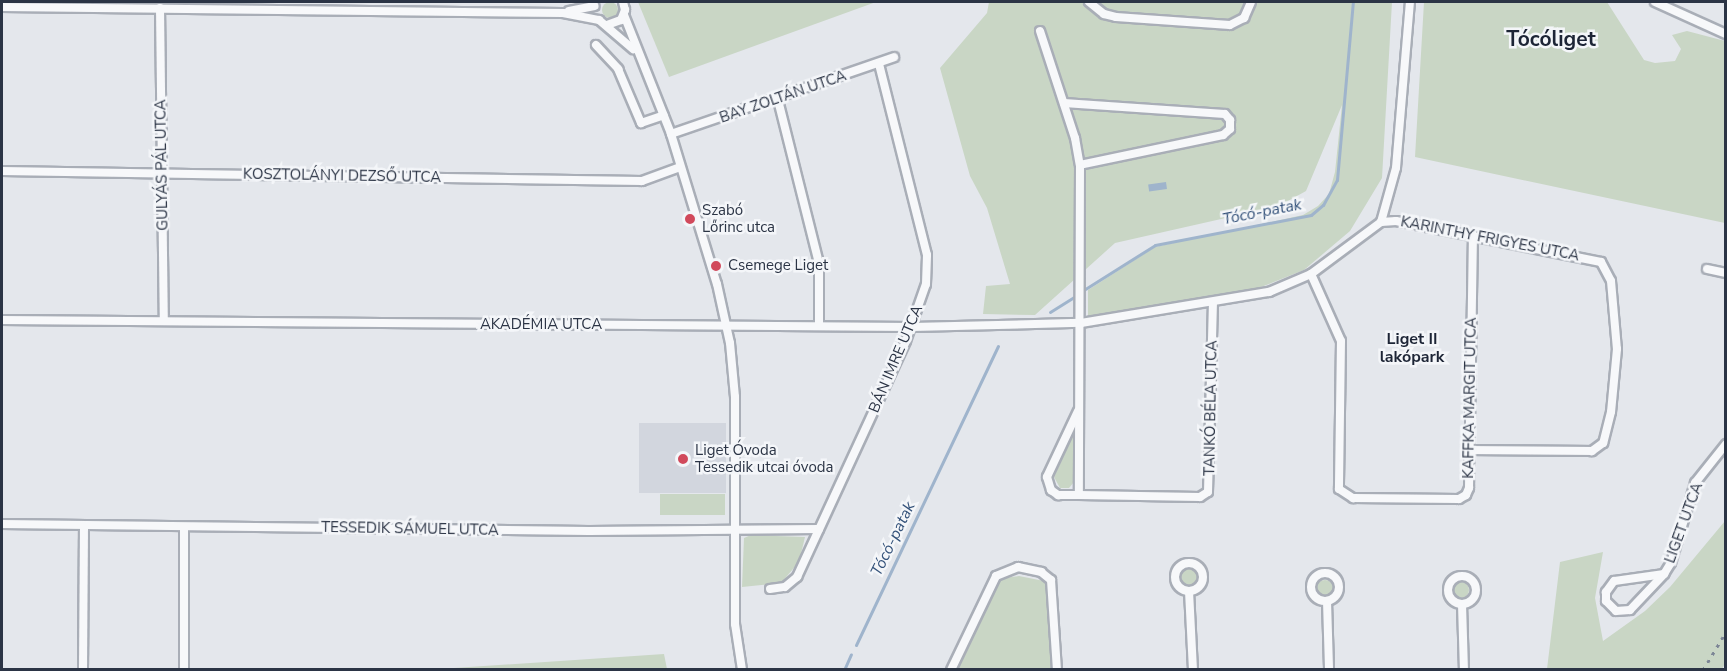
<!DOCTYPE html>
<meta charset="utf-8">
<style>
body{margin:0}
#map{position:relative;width:1727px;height:671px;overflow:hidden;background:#e4e7ec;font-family:"Nunito Sans",sans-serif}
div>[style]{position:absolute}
.built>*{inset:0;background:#d2d6de;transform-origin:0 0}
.green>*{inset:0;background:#c9d6c5;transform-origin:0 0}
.round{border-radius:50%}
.water>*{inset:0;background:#9fb4cc;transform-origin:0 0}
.stream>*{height:3px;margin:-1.5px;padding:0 1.5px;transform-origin:1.5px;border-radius:1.5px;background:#9fb4cc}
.roads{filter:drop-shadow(2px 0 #a9aeb7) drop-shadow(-2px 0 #a9aeb7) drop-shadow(0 2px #a9aeb7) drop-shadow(0 -2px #a9aeb7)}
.minor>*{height:8px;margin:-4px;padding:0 4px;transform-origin:4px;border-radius:4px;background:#f7f8fa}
.minor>.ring{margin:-4px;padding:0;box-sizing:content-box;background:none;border:8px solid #f7f8fa;border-radius:50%}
.rail>*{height:3px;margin-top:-1.5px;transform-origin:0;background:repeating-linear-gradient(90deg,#7d8696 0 3px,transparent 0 9px)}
.dots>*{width:16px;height:16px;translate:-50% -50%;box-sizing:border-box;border:3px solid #f4f6f9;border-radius:50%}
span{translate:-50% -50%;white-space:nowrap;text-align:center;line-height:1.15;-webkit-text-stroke:5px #f4f6f9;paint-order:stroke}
.street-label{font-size:15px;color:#2b3445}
.poi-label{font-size:15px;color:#2b3445}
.left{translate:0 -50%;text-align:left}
.water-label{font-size:16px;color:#34527a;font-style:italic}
.neighbourhood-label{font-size:16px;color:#1d2536;font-weight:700}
.district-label{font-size:21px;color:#1d2536;font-weight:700}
.frame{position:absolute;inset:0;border:3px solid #2b3445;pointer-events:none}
</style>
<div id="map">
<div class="built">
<div style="left:726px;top:423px;width:70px;height:87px;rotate:90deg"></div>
</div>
<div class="green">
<div style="clip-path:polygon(638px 2px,876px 2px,669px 77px)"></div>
<div style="clip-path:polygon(989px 2px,1392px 2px,1382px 178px,1350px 231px,1304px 270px,1236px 297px,1088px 319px,1088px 290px,1155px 247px,1303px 215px,1318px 206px,1329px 194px,1335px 172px,1342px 105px,1306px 191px,1279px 206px,1115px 243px,1035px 315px,983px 314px,986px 286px,1010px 284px,987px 208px,970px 176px,940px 68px,987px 13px)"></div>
<div style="clip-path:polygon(1424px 2px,1607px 2px,1644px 60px,1655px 63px,1675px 61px,1681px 49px,1672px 35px,1687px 31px,1725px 41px,1725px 223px,1415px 157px)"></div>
<div class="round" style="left:602px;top:2px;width:16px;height:16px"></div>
<div style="clip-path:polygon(1075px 431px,1074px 482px,1069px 488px,1060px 488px,1054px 477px)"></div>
<div style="left:725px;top:494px;width:21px;height:65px;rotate:90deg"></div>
<div style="clip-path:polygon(1725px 521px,1726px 662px,1722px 669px,1547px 669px,1560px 562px,1603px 552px,1595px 598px,1603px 641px,1645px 611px,1670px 587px)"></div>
<div style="clip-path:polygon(751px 535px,805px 537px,799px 562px,781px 583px,742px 587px,744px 538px)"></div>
<div class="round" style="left:1181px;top:569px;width:16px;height:16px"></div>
<div style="clip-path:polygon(1019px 576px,1044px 581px,1047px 590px,1051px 669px,958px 669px,998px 583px,1003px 578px)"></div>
<div class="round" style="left:1317px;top:580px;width:16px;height:16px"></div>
<div class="round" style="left:1453px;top:582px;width:16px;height:16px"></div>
<div style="clip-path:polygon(664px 654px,667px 669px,439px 669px)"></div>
</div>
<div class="water">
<div style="left:1166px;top:182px;width:7px;height:18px;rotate:82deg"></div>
</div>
<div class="stream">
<div style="left:1082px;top:291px;width:86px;rotate:-32.2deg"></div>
<div style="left:1155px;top:245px;width:159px;rotate:-10.9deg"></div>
<div style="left:1311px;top:215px;width:16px;rotate:-40deg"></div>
<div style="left:1323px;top:205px;width:29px;rotate:-61deg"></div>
<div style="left:1337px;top:180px;width:179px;rotate:-84.9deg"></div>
<div style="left:1050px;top:312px;width:32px;rotate:-32deg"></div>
<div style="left:856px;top:645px;width:331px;rotate:-64.6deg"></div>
<div style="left:844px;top:670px;width:17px;rotate:-66deg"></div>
</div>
<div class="roads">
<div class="minor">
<div style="left:1089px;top:2px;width:19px;rotate:39deg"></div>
<div style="left:1104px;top:14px;width:12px;rotate:14deg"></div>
<div style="left:1116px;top:17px;width:114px;rotate:4deg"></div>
<div style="left:1230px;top:25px;width:16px;rotate:-27deg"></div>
<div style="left:1244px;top:18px;width:17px;rotate:-66deg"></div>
<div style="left:1655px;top:2px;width:78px;rotate:24.3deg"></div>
<div style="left:2px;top:7px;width:561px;rotate:0.61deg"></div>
<div style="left:563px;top:13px;width:37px;rotate:11deg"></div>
<div style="left:599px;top:20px;width:45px;rotate:40.5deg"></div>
<div style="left:160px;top:8px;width:313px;rotate:89.3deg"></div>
<div style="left:569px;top:11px;width:26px;rotate:-11deg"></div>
<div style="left:624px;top:15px;width:128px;rotate:68.4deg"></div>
<div style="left:671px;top:134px;width:157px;rotate:73deg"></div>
<div style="left:717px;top:284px;width:60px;rotate:77.6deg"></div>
<div style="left:730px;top:343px;width:54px;rotate:84.7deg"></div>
<div style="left:735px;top:397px;width:227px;rotate:90deg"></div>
<div style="left:735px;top:624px;width:47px;rotate:81.3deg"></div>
<div style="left:607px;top:25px;width:15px;rotate:-20deg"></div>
<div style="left:621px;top:20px;width:11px;rotate:-68deg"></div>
<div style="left:625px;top:10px;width:8px;rotate:-104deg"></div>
<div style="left:1040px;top:31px;width:113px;rotate:71.9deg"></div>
<div style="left:1075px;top:138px;width:27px;rotate:80deg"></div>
<div style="left:1080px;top:165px;width:330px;rotate:90.2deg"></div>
<div style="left:1079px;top:495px;width:121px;rotate:0.9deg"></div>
<div style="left:1200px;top:497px;width:9px;rotate:-32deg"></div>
<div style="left:1208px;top:492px;width:190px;rotate:-88.5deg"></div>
<div style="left:596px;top:45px;width:33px;rotate:47deg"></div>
<div style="left:618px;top:69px;width:59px;rotate:66.9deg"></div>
<div style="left:641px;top:123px;width:24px;rotate:-19deg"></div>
<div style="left:778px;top:100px;width:168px;rotate:75.9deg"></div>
<div style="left:819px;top:263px;width:61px;rotate:90deg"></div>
<div style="left:1064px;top:103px;width:161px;rotate:3.9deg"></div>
<div style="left:1225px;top:114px;width:8px;rotate:50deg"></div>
<div style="left:1230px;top:120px;width:9px;rotate:90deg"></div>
<div style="left:1230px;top:129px;width:9px;rotate:139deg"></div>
<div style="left:1223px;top:135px;width:146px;rotate:168.2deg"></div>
<div style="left:671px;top:134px;width:236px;rotate:-19deg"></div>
<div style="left:2px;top:171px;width:640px;rotate:0.9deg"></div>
<div style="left:642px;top:181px;width:40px;rotate:-20.2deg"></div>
<div style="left:1381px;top:222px;width:56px;rotate:-74.5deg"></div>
<div style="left:1396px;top:168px;width:167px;rotate:-85.2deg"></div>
<div style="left:1707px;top:269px;width:19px;rotate:12deg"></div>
<div style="left:1311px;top:274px;width:73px;rotate:65.9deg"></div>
<div style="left:1341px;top:341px;width:148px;rotate:90.8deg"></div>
<div style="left:1339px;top:489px;width:17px;rotate:33deg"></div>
<div style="left:1353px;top:498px;width:106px;rotate:0.5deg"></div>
<div style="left:1459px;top:499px;width:8px;rotate:-30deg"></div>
<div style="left:1466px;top:495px;width:8px;rotate:-67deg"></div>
<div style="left:1469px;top:488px;width:253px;rotate:-89.1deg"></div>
<div style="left:2px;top:320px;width:910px;rotate:0.44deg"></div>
<div style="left:912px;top:327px;width:169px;rotate:-1.4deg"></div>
<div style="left:1081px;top:323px;width:191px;rotate:-9.4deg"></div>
<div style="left:1269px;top:292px;width:46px;rotate:-23.2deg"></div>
<div style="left:1311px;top:274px;width:87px;rotate:-36.6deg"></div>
<div style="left:1381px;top:222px;width:15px;rotate:-4deg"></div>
<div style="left:1396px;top:221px;width:209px;rotate:11.3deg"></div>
<div style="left:1601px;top:262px;width:21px;rotate:62deg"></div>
<div style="left:1611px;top:281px;width:68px;rotate:85deg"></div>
<div style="left:1617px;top:349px;width:63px;rotate:95.4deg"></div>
<div style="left:1611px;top:412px;width:32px;rotate:104deg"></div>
<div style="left:1603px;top:443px;width:14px;rotate:144deg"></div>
<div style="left:1592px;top:451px;width:122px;rotate:-179.5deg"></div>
<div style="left:1078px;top:411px;width:73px;rotate:115.2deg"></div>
<div style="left:1047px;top:477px;width:14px;rotate:73deg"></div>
<div style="left:1051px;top:490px;width:9px;rotate:36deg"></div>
<div style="left:1058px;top:495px;width:21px"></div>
<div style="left:2px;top:524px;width:587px;rotate:0.68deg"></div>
<div style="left:589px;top:531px;width:230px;rotate:-0.5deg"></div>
<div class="ring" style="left:1175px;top:563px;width:20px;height:20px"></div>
<div class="ring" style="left:1311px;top:573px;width:20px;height:20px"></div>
<div style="left:1664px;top:574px;width:50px;rotate:172deg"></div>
<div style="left:1614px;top:581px;width:14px;rotate:126deg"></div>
<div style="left:1606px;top:592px;width:9px;rotate:90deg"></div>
<div style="left:1606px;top:601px;width:14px;rotate:45deg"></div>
<div style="left:1616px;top:611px;width:14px;rotate:-4deg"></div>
<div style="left:1630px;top:610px;width:50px;rotate:-46.6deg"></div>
<div style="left:1664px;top:574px;width:13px;rotate:-58deg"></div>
<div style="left:1671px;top:563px;width:84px;rotate:-73.3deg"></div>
<div style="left:1695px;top:483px;width:50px;rotate:-51.5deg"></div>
<div class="ring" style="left:1448px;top:576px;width:20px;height:20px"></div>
<div style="left:770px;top:589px;width:15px;rotate:-8deg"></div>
<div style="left:785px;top:587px;width:16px;rotate:-40deg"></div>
<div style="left:797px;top:577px;width:260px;rotate:-65.2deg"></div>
<div style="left:906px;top:341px;width:60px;rotate:-70.7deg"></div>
<div style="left:926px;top:284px;width:29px;rotate:-88deg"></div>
<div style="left:927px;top:255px;width:197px;rotate:-104.1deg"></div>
<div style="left:1189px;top:591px;width:79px;rotate:87.1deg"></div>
<div style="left:1327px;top:601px;width:69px;rotate:88.3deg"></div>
<div style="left:1462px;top:604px;width:66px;rotate:88.3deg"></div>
<div style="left:83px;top:670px;width:145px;rotate:-89.6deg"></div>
<div style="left:184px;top:670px;width:143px;rotate:-90deg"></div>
<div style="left:951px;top:670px;width:104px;rotate:-64.4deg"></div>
<div style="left:996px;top:576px;width:24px;rotate:-22deg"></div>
<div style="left:1018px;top:567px;width:24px;rotate:12deg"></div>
<div style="left:1041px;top:572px;width:13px;rotate:39deg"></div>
<div style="left:1051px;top:580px;width:90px;rotate:86.2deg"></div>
</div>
</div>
<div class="rail">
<div style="left:1703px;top:670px;width:44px;rotate:-58.8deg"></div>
</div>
<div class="dots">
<div style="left:690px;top:219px;background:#d1495b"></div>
<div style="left:716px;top:266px;background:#d1495b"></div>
<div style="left:683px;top:459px;background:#d1495b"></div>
</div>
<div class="street-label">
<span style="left:783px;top:97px;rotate:-19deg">BAY ZOLTÁN UTCA</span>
<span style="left:162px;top:165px;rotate:-91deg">GULYÁS PÁL UTCA</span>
<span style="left:342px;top:176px;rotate:1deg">KOSZTOLÁNYI DEZSŐ UTCA</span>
<span style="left:1490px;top:239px;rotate:11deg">KARINTHY FRIGYES UTCA</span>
<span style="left:541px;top:325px">AKADÉMIA UTCA</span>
<span style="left:896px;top:359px;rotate:-67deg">BÁN IMRE UTCA</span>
<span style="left:1470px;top:398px;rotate:-89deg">KAFFKA MARGIT UTCA</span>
<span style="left:1211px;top:408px;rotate:-89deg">TANKÓ BÉLA UTCA</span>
<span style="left:1684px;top:523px;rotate:-70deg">LIGET UTCA</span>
<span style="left:410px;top:529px;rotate:1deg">TESSEDIK SÁMUEL UTCA</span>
</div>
<div class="poi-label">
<span class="left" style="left:702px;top:219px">Szabó<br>Lőrinc utca</span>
<span class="left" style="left:728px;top:266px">Csemege Liget</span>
<span class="left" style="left:695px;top:459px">Liget Óvoda<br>Tessedik utcai óvoda</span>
</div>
<div class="water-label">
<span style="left:1262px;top:212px;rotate:-11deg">Tócó-patak</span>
<span style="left:893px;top:539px;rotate:-64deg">Tócó-patak</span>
</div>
<div class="neighbourhood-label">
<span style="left:1412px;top:348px">Liget II<br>lakópark</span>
</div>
<div class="district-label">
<span style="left:1551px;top:39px">Tócóliget</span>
</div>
<div class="frame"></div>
</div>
